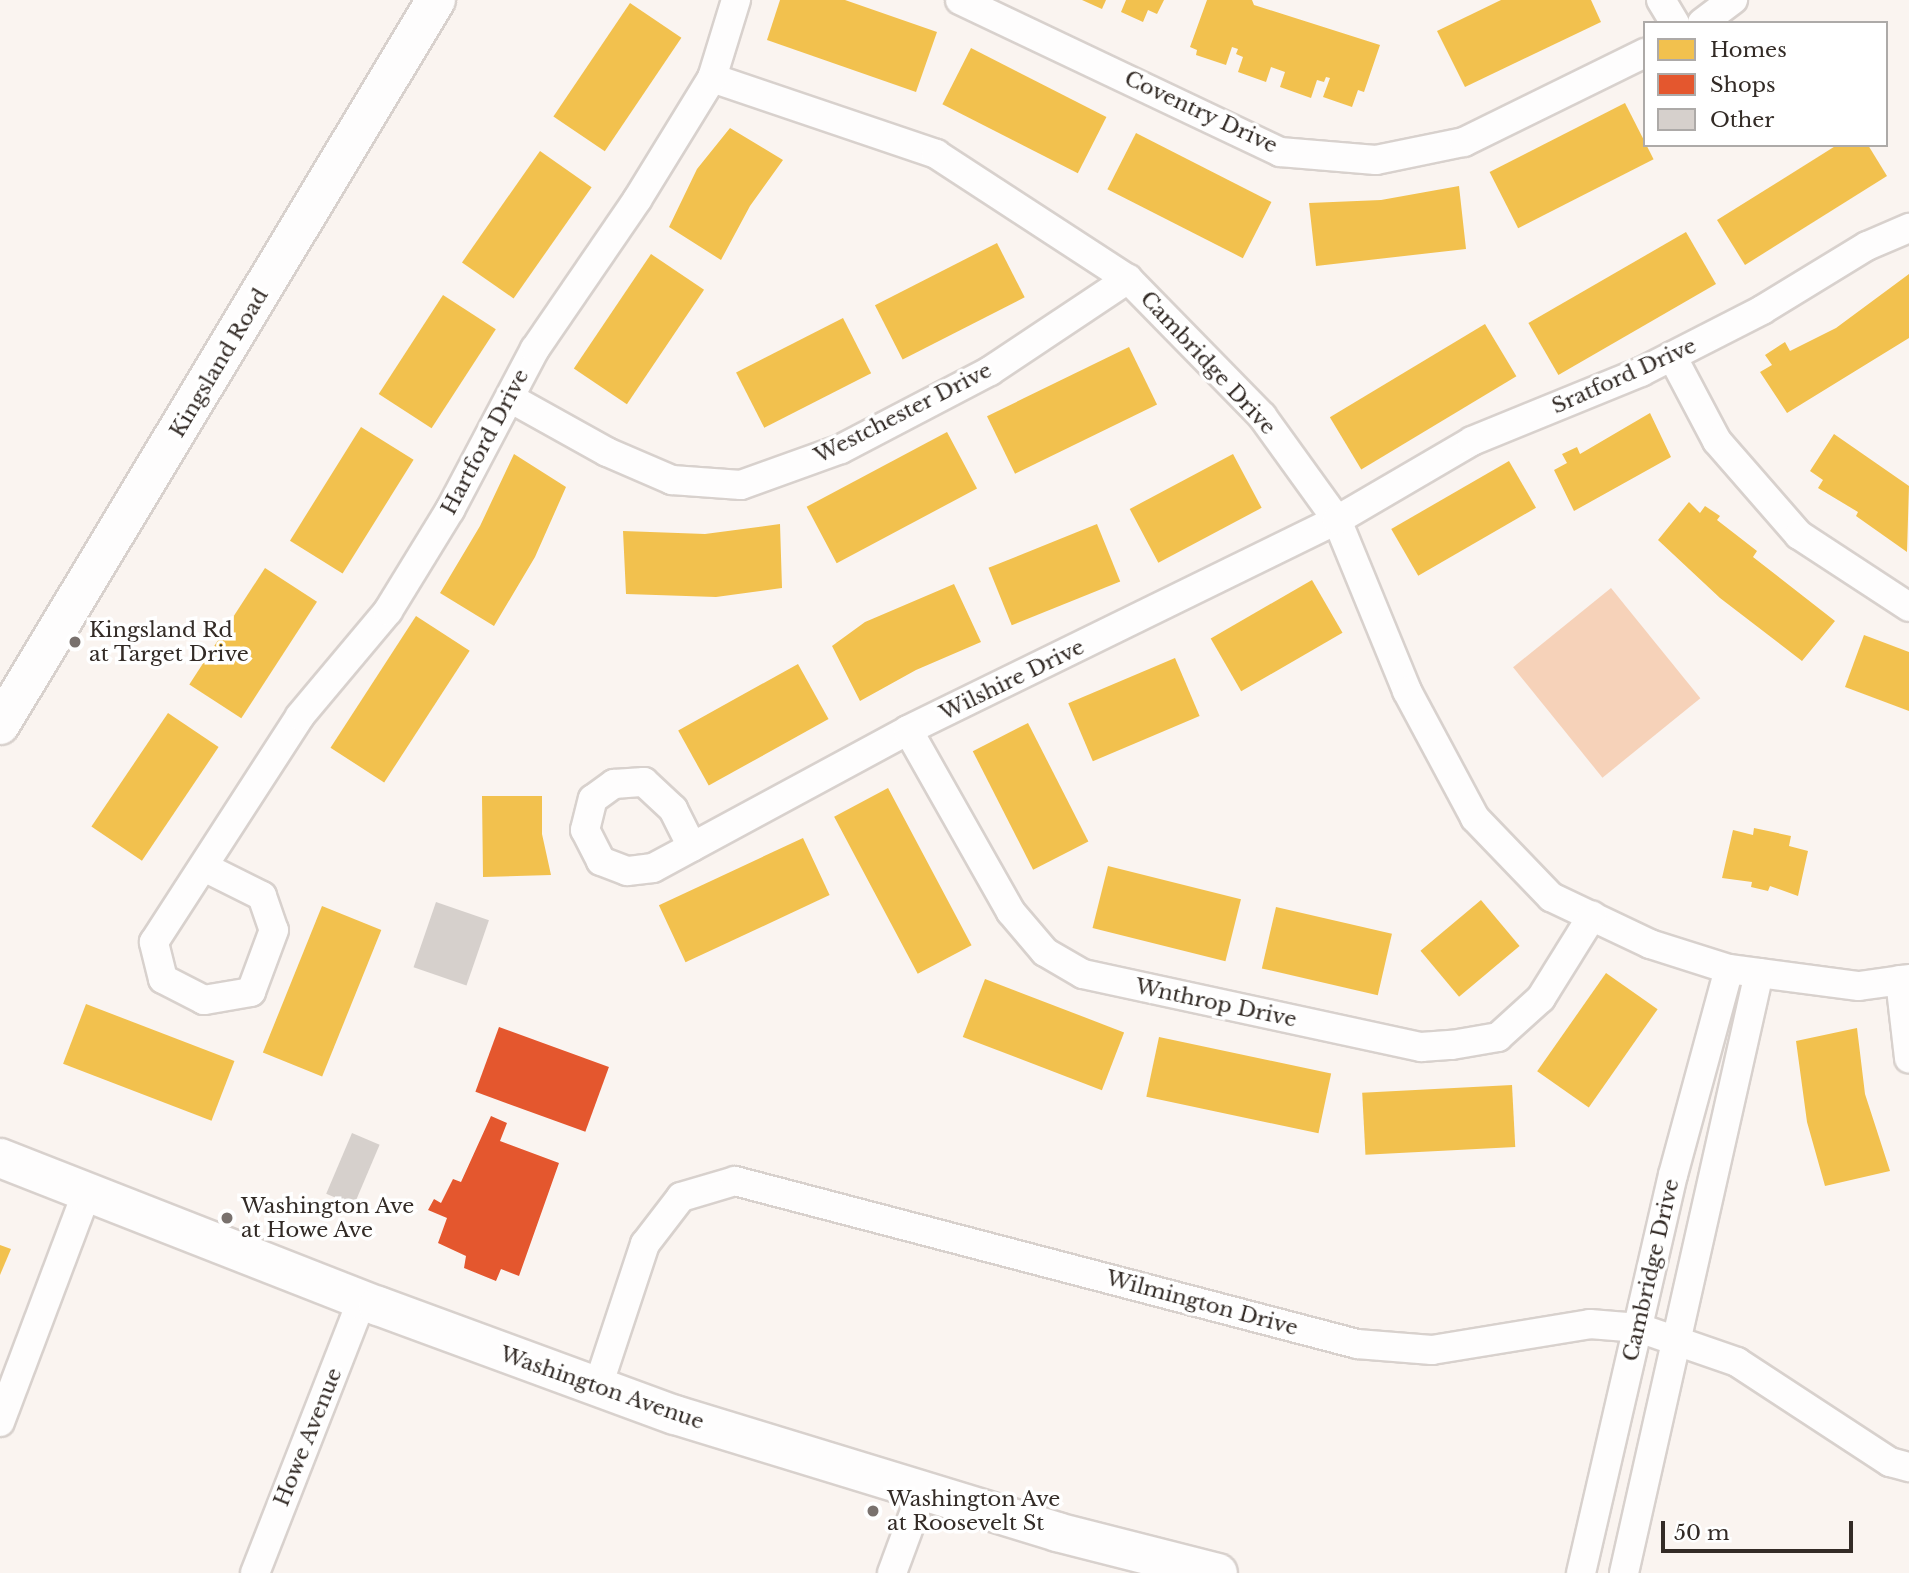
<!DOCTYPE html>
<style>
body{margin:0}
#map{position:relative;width:1909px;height:1573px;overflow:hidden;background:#faf4f0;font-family:"Libre Baskerville",serif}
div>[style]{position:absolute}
.green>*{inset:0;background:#f6d2b9;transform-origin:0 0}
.homes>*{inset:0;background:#f2c14e;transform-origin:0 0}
.shops>*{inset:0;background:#e4572e;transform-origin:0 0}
.building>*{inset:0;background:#d6d0cc;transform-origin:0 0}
.roads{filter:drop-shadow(2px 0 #d8d1cd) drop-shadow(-2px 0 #d8d1cd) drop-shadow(0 2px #d8d1cd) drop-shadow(0 -2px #d8d1cd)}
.street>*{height:28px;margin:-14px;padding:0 14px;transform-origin:14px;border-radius:14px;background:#fefdfd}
.secondary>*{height:38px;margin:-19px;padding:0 19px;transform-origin:19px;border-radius:19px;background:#fefdfd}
.dots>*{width:19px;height:19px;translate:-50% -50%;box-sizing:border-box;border:4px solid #fff;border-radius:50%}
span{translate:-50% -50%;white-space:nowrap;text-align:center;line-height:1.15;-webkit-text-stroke:7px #fff;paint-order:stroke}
.street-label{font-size:21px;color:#332b26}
.poi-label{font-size:21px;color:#332b26}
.left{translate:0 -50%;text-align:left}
.legend{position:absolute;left:1643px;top:21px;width:245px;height:126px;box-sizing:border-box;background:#fff;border:2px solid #adaaa8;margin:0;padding:9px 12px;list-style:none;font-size:21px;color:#332b26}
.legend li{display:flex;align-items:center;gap:14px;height:35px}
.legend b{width:35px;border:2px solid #adaaa8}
.scale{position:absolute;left:1661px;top:1521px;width:192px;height:32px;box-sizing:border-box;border:4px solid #332b26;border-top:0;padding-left:9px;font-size:21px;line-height:24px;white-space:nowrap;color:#332b26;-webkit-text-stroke:5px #fff;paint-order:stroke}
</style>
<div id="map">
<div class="green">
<div style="left:1611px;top:588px;width:142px;height:126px;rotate:51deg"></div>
</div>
<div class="homes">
<div style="clip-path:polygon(780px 0,845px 0,937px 32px,916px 92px,767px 40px)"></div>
<div style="clip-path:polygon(1082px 0,1106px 0,1102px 9px)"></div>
<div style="clip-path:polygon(1126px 0,1164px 0,1157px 14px,1148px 10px,1143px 22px,1121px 12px)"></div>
<div style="clip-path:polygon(1207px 0,1252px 0,1254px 5px,1380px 45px,1364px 92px,1358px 90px,1352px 107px,1323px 97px,1330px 78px,1326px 77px,1324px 82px,1317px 80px,1311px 98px,1280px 87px,1285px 72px,1271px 67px,1266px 82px,1238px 72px,1243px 57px,1236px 54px,1238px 49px,1232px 47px,1226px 65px,1196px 55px,1197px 50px,1190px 47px)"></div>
<div style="clip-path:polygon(1501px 0,1591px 0,1601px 22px,1465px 87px,1437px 31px)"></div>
<div style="left:630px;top:3px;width:62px;height:137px;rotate:34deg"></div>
<div style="left:971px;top:48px;width:152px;height:63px;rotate:27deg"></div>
<div style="left:1625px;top:103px;width:63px;height:152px;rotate:63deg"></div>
<div style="clip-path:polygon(730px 128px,783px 160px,750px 206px,721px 260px,669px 227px,697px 169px)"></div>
<div style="left:1136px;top:133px;width:152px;height:63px;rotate:27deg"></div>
<div style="clip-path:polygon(1837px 145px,1868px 145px,1887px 176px,1745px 265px,1717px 220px)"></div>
<div style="left:540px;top:151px;width:63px;height:136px;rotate:35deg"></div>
<div style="clip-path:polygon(1459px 186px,1466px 249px,1316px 266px,1309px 203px,1381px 200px)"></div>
<div style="left:1686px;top:232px;width:60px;height:182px;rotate:60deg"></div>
<div style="left:997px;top:243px;width:61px;height:137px;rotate:63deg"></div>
<div style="left:651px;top:254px;width:64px;height:138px;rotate:34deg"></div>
<div style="clip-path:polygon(1909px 274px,1909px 338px,1787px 413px,1760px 372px,1772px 365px,1765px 355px,1785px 342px,1790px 351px,1836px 328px)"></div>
<div style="left:443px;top:295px;width:63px;height:118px;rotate:33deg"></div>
<div style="left:843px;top:318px;width:62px;height:120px;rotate:63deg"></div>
<div style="left:1485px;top:324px;width:61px;height:181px;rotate:59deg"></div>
<div style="left:1129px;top:347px;width:64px;height:158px;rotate:64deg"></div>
<div style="clip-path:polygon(1650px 413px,1671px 457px,1574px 511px,1554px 470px,1567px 463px,1562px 454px,1577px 447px,1580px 454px)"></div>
<div style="left:361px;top:427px;width:62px;height:134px;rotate:32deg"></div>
<div style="left:947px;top:432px;width:64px;height:159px;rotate:62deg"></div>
<div style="clip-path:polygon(1834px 434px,1909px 486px,1907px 552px,1856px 516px,1858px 512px,1818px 488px,1823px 480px,1810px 471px)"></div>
<div style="clip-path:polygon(514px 454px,566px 487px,535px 557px,494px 626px,440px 593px,480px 526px)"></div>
<div style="left:1233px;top:454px;width:61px;height:117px;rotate:62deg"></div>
<div style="left:1509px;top:461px;width:54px;height:136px;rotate:60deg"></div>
<div style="clip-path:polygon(1689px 502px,1700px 513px,1705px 506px,1720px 516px,1717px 520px,1757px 551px,1753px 557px,1835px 621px,1802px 661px,1720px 598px,1658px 540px)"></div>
<div style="clip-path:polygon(780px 524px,782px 588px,716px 597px,626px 594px,623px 531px,705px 534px)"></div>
<div style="left:1097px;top:524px;width:62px;height:117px;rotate:68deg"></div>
<div style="left:265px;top:568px;width:62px;height:139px;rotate:33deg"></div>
<div style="left:1312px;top:580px;width:61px;height:117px;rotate:60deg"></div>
<div style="clip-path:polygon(954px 584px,981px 642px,916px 670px,860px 701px,832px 646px,865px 622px)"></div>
<div style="left:416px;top:616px;width:64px;height:157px;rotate:33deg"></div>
<div style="clip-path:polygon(1864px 635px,1909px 652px,1909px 711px,1845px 687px)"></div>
<div style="left:1175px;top:658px;width:63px;height:116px;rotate:67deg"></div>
<div style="left:798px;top:664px;width:63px;height:137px;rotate:61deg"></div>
<div style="left:168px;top:713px;width:61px;height:137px;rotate:34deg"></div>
<div style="left:1028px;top:723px;width:133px;height:62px;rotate:63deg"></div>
<div style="left:888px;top:788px;width:178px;height:61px;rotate:62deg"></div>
<div style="clip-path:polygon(482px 796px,542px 796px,542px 834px,551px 875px,483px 877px)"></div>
<div style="clip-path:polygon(1754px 828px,1791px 836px,1789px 846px,1808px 851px,1798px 896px,1770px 886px,1768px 891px,1751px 887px,1752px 882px,1722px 878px,1733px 830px,1753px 835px)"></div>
<div style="left:803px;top:838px;width:63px;height:159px;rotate:65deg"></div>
<div style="left:1108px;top:866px;width:137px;height:64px;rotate:14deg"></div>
<div style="left:1481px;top:900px;width:60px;height:79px;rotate:50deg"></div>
<div style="left:322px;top:906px;width:64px;height:158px;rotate:22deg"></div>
<div style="left:1276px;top:907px;width:119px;height:63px;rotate:13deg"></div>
<div style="left:1606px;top:973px;width:63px;height:120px;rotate:35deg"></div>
<div style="left:985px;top:979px;width:149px;height:62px;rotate:21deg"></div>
<div style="left:86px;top:1004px;width:159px;height:64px;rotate:21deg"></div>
<div style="clip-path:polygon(1857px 1028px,1865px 1094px,1890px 1171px,1825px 1186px,1807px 1122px,1796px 1041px)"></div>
<div style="left:1159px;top:1037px;width:176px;height:61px;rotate:12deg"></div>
<div style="left:1512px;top:1085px;width:62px;height:150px;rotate:87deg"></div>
<div style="clip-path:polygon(0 1245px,11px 1249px,0 1275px)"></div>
</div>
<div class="shops">
<div style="left:499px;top:1027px;width:117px;height:69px;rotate:20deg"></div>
<div style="clip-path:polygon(491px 1116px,507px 1123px,500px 1141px,559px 1163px,519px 1276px,501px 1269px,496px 1281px,464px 1268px,466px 1256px,438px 1243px,447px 1218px,428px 1210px,434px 1199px,441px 1203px,453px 1179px,461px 1182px)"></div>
</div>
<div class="building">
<div style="left:436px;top:902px;width:56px;height:69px;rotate:19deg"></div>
<div style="left:352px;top:1133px;width:30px;height:66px;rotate:23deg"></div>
</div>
<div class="roads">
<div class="street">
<div style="left:960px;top:0;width:354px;rotate:25.4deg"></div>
<div style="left:1280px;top:152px;width:96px;rotate:4.8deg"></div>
<div style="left:1376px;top:160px;width:90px;rotate:-11.6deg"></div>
<div style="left:1464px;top:142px;width:202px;rotate:-26.2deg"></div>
<div style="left:1661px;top:0;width:27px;rotate:59deg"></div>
<div style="left:1702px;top:23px;width:39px;rotate:-37deg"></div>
<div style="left:712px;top:78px;width:237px;rotate:18.7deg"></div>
<div style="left:936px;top:154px;width:229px;rotate:33.1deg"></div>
<div style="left:1128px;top:279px;width:192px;rotate:45.6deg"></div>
<div style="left:1262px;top:416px;width:128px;rotate:54.2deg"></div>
<div style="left:1337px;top:520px;width:185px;rotate:67.7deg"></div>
<div style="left:1407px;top:691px;width:144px;rotate:61.8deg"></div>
<div style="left:1475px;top:818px;width:110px;rotate:46.1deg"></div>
<div style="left:1551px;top:897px;width:110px;rotate:25.4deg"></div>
<div style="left:1650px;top:944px;width:83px;rotate:17.6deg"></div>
<div style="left:1729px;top:969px;width:131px;rotate:7.5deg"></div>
<div style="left:1859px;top:986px;width:50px;rotate:-8deg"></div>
<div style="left:1672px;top:356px;width:96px;rotate:62.1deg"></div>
<div style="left:1717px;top:441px;width:125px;rotate:48.9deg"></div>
<div style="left:1799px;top:535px;width:131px;rotate:33.2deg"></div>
<div style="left:510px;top:398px;width:111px;rotate:29.1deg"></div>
<div style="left:607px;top:452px;width:71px;rotate:23.3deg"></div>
<div style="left:672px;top:480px;width:69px;rotate:4.1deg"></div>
<div style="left:741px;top:485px;width:106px;rotate:-19.8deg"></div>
<div style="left:841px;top:449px;width:168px;rotate:-27.6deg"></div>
<div style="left:990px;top:371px;width:166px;rotate:-33.7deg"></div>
<div style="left:908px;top:730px;width:209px;rotate:60.5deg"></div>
<div style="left:1011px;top:912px;width:52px;rotate:49.6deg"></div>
<div style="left:1045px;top:952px;width:44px;rotate:30.1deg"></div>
<div style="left:1083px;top:974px;width:346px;rotate:12.2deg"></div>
<div style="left:1421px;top:1047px;width:31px;rotate:-4deg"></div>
<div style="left:1452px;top:1045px;width:47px;rotate:-9.9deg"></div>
<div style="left:1498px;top:1037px;width:58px;rotate:-42.2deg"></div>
<div style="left:1541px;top:998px;width:97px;rotate:-58.1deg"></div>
<div style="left:692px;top:847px;width:44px;rotate:151.7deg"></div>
<div style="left:653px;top:868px;width:26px;rotate:173deg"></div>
<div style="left:627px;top:871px;width:28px;rotate:-159deg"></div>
<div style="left:601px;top:861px;width:35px;rotate:-117deg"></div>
<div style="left:585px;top:830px;width:32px;rotate:-76deg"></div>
<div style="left:593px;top:799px;width:26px;rotate:-36deg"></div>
<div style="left:614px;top:784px;width:30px;rotate:-4deg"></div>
<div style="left:644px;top:782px;width:40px;rotate:43deg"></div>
<div style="left:673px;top:809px;width:42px;rotate:63.4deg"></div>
<div style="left:692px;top:847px;width:246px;rotate:-28.4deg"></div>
<div style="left:908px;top:730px;width:478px;rotate:-26.1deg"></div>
<div style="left:1337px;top:520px;width:156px;rotate:-30.3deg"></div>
<div style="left:1472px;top:441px;width:183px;rotate:-22.2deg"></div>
<div style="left:1641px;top:372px;width:136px;rotate:-27.1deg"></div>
<div style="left:1762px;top:310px;width:123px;rotate:-31.4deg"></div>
<div style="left:1867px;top:246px;width:46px;rotate:-23.2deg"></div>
<div style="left:204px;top:867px;width:65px;rotate:26.6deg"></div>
<div style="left:262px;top:896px;width:36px;rotate:71deg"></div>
<div style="left:274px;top:930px;width:66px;rotate:110.4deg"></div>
<div style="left:251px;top:992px;width:48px;rotate:170.3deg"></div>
<div style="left:204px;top:1000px;width:46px;rotate:-152.9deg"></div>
<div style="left:163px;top:979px;width:38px;rotate:-104deg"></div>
<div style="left:154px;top:942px;width:269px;rotate:-57.1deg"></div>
<div style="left:300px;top:716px;width:137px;rotate:-50deg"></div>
<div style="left:388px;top:611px;width:119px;rotate:-58.5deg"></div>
<div style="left:450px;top:510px;width:182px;rotate:-62.2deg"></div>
<div style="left:535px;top:349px;width:181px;rotate:-55.6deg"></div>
<div style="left:637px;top:200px;width:143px;rotate:-58.4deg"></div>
<div style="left:712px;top:78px;width:82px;rotate:-72.9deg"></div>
<div style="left:1900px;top:980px;width:79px;rotate:83.4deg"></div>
<div style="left:597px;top:1389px;width:153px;rotate:-71.7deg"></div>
<div style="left:645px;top:1244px;width:59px;rotate:-52.5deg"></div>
<div style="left:681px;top:1197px;width:56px;rotate:-16.5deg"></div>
<div style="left:735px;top:1181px;width:643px;rotate:14.68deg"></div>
<div style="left:1357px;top:1344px;width:75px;rotate:4.6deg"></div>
<div style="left:1432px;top:1350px;width:160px;rotate:-9.3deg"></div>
<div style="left:1590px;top:1324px;width:49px;rotate:4.7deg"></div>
<div style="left:1639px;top:1328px;width:104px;rotate:19.1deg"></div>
<div style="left:1737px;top:1362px;width:183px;rotate:33.2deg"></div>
<div style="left:1890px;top:1462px;width:20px;rotate:15deg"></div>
<div style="left:0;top:1422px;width:246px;rotate:-69.3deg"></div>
<div style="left:255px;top:1573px;width:293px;rotate:-68.6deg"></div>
<div style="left:892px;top:1573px;width:86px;rotate:-69.7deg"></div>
<div style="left:1581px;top:1573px;width:408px;rotate:-77deg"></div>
<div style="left:1673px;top:1175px;width:213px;rotate:-74.8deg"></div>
<div style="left:1624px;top:1573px;width:615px;rotate:-77.32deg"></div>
</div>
<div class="secondary">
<div style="left:0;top:725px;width:846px;rotate:-58.98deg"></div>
<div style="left:0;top:1158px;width:406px;rotate:21.4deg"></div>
<div style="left:378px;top:1306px;width:316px;rotate:20.2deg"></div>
<div style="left:675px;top:1415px;width:400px;rotate:17deg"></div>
<div style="left:1057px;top:1532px;width:166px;rotate:14.3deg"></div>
</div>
</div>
<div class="dots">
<div style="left:75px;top:642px;background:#79716d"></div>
<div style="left:227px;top:1218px;background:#79716d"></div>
<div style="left:873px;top:1511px;background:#79716d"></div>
</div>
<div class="street-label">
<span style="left:1201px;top:112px;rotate:25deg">Coventry Drive</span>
<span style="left:219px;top:363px;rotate:-59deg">Kingsland Road</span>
<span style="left:1208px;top:363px;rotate:47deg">Cambridge Drive</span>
<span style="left:1624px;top:376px;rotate:-24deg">Sratford Drive</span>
<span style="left:903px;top:413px;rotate:-27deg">Westchester Drive</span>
<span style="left:485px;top:442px;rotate:-62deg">Hartford Drive</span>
<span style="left:1012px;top:680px;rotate:-26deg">Wilshire Drive</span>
<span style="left:1216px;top:1003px;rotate:12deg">Wnthrop Drive</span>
<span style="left:1651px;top:1270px;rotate:-77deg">Cambridge Drive</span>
<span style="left:1202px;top:1303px;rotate:15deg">Wilmington Drive</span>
<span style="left:602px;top:1388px;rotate:19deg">Washington Avenue</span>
<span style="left:308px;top:1437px;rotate:-68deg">Howe Avenue</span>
</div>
<div class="poi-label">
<span class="left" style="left:89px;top:642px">Kingsland Rd<br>at Target Drive</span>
<span class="left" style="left:241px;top:1218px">Washington Ave<br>at Howe Ave</span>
<span class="left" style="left:887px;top:1511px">Washington Ave<br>at Roosevelt St</span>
</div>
<ul class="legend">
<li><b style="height:19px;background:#f2c14e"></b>Homes</li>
<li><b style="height:19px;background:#e4572e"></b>Shops</li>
<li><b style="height:19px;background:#d6d0cc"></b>Other</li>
</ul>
<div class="scale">50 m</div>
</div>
